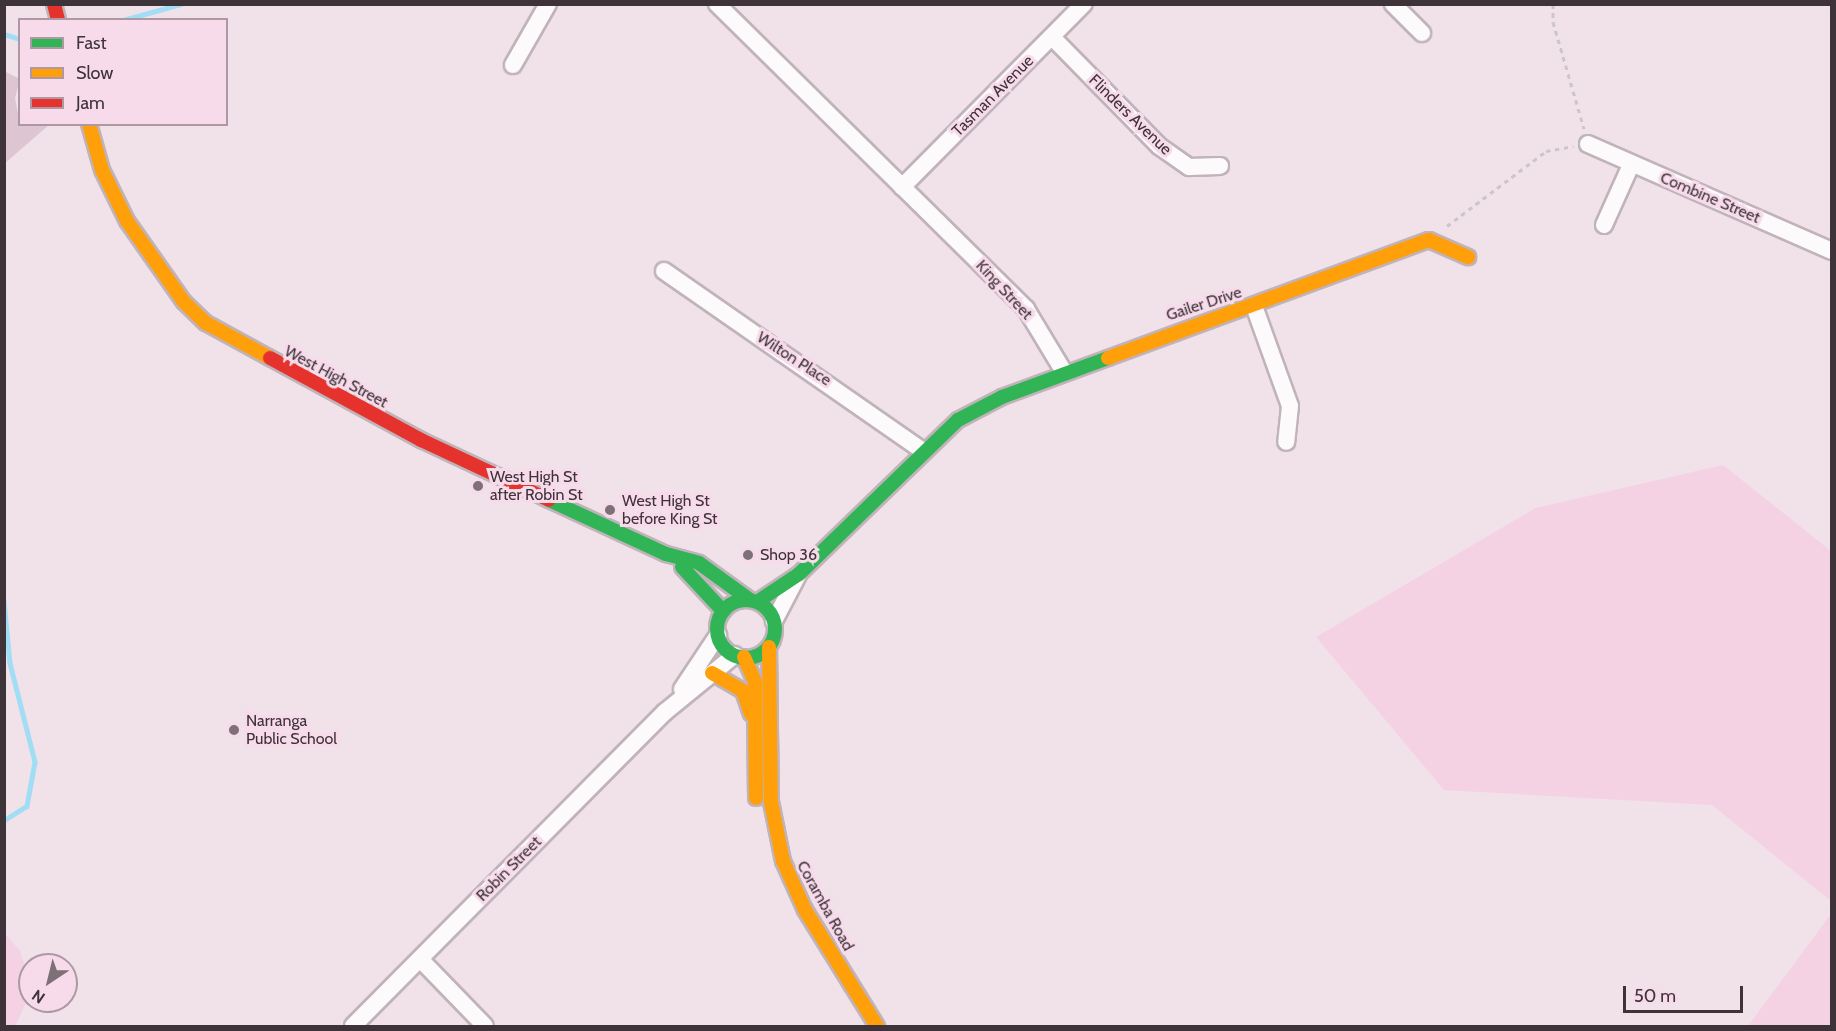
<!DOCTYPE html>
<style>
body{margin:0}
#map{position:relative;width:1836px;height:1031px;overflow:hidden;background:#f1e1e9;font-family:Cabin,sans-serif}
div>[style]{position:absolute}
.green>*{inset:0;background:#f4d2e4}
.stream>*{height:4.5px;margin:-2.25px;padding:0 2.25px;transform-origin:2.25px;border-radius:2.25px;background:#a1def5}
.building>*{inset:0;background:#ddc5d2}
.path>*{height:3px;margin-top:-1.5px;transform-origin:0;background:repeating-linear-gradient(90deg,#cbc7c9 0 4.5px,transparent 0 9px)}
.roads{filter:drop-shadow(2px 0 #c0b3ba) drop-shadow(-2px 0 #c0b3ba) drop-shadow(0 2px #c0b3ba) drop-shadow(0 -2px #c0b3ba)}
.street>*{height:16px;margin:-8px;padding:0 8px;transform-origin:8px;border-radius:8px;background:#fdfafc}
.fast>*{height:14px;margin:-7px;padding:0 7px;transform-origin:7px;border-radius:7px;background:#30b455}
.fast>.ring{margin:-7px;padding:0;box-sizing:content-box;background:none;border:14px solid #30b455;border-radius:50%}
.slow>*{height:14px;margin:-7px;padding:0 7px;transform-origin:7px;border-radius:7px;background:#ff9f0a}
.jam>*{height:14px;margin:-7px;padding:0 7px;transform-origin:7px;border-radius:7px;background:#e5322d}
.dots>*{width:16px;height:16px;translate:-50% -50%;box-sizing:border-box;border:3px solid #f7dbea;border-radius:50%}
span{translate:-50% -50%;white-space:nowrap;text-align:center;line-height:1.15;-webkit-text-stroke:6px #f7dbea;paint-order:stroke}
.street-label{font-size:16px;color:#3e3339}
.poi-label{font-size:16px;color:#3e3339}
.left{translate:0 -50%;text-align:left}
.frame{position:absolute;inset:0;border:6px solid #3e3339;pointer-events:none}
.legend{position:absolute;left:18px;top:18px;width:210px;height:108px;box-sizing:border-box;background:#f7dbea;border:2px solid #ad98a3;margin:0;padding:8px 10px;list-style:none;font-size:18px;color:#3e3339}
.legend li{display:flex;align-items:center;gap:12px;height:30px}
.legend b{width:30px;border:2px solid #ad98a3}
.north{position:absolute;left:18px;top:953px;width:60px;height:60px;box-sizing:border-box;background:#f7dbea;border:2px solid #ad98a3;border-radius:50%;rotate:215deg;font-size:16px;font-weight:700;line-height:24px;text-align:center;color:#3e3339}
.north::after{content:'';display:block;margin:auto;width:21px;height:27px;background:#7d7077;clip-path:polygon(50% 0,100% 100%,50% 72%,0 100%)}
.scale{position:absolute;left:1623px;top:986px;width:120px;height:27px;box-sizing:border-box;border:3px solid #3e3339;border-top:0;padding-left:8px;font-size:18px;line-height:21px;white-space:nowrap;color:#3e3339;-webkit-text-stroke:4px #f7dbea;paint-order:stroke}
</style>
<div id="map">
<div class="green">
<div style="clip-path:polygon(1723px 465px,1831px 551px,1831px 901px,1712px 805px,1444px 790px,1316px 637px,1536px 508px)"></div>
<div style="clip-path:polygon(1831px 914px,1831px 1026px,1748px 1026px)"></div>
<div style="clip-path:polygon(4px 932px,20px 951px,28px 976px,26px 1003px,15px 1026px,5px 1026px)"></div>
</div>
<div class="stream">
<div style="left:123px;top:20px;width:60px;rotate:-15.4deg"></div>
<div style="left:4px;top:34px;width:17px;rotate:17deg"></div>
<div style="left:4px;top:601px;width:62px;rotate:84.5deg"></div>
<div style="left:10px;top:663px;width:102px;rotate:75.8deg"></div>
<div style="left:35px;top:762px;width:45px;rotate:100.3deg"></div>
<div style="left:27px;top:806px;width:27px;rotate:147deg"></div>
</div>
<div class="building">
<div style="clip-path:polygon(4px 71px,20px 79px,15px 98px,20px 124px,50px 124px,4px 164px)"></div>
</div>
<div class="path">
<div style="left:1553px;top:4px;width:18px;rotate:90deg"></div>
<div style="left:1553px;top:22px;width:111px;rotate:73.8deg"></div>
<div style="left:1447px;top:226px;width:124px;rotate:-37.1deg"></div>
<div style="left:1546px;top:151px;width:28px;rotate:-10deg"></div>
</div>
<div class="roads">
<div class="street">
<div style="left:717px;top:4px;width:434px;rotate:44.6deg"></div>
<div style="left:1026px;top:309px;width:74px;rotate:58.9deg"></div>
<div style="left:1393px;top:4px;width:41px;rotate:45deg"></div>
<div style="left:1052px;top:37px;width:153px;rotate:45.5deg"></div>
<div style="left:1159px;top:146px;width:37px;rotate:35deg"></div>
<div style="left:1189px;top:167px;width:31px;rotate:-2deg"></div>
<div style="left:513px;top:65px;width:70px;rotate:-60.2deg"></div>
<div style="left:1588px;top:144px;width:266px;rotate:23.7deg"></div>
<div style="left:902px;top:187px;width:258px;rotate:-45.2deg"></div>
<div style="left:1604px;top:225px;width:66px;rotate:-65.8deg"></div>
<div style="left:664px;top:271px;width:314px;rotate:34.8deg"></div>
<div style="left:1254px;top:306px;width:106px;rotate:70.2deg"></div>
<div style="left:1290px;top:406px;width:36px;rotate:96deg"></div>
<div style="left:774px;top:621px;width:50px;rotate:-62.4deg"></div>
<div style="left:682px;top:689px;width:65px;rotate:-56.3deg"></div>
<div style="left:420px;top:959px;width:93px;rotate:45.9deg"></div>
<div style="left:353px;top:1026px;width:443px;rotate:-45.2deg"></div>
<div style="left:665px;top:712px;width:90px;rotate:-39.2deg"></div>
</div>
<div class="fast">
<div style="left:549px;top:500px;width:129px;rotate:24.8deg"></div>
<div style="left:666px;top:554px;width:34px;rotate:15deg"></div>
<div style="left:699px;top:563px;width:63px;rotate:36deg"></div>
<div style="left:682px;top:567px;width:60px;rotate:47deg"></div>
<div class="ring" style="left:717px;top:600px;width:44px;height:44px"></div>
<div style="left:757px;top:602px;width:50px;rotate:-33.7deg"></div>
<div style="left:799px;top:574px;width:221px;rotate:-44.1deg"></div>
<div style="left:958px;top:420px;width:50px;rotate:-27.6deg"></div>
<div style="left:1002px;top:397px;width:113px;rotate:-20.2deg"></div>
</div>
<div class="slow">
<div style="left:89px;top:124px;width:48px;rotate:74.2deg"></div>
<div style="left:102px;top:170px;width:57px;rotate:63.9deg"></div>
<div style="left:127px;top:221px;width:99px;rotate:54.9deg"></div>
<div style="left:184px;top:302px;width:30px;rotate:44deg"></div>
<div style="left:206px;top:323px;width:73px;rotate:28.7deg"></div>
<div style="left:1108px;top:358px;width:342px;rotate:-20.2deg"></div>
<div style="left:1429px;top:240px;width:43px;rotate:23.6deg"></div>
<div style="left:769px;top:647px;width:155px;rotate:89.3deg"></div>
<div style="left:771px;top:802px;width:60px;rotate:78.5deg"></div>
<div style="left:783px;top:861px;width:54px;rotate:65.8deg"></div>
<div style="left:805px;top:910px;width:137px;rotate:58.2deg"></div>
<div style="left:744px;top:657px;width:27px;rotate:66deg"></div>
<div style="left:755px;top:682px;width:116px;rotate:89.5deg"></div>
<div style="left:712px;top:673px;width:36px;rotate:30deg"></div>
<div style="left:743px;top:691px;width:24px;rotate:71deg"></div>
</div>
<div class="jam">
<div style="left:54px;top:4px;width:16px;rotate:76deg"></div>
<div style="left:270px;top:358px;width:172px;rotate:28.5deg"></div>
<div style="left:421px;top:440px;width:141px;rotate:25.1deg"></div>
</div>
</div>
<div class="dots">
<div style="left:478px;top:486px;background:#7d7077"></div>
<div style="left:610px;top:510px;background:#7d7077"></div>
<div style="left:748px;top:555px;background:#7d7077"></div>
<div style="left:234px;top:730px;background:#7d7077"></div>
</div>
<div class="street-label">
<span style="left:993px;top:96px;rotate:-45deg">Tasman Avenue</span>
<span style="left:1130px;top:115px;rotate:44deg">Flinders Avenue</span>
<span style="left:1710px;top:198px;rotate:23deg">Combine Street</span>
<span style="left:1004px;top:290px;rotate:47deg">King Street</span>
<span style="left:1204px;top:304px;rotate:-18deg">Gailer Drive</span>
<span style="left:794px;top:359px;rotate:33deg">Wilton Place</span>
<span style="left:336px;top:377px;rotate:28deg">West High Street</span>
<span style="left:509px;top:869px;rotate:-45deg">Robin Street</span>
<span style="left:825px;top:906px;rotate:61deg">Coramba Road</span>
</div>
<div class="poi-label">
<span class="left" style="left:490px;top:486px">West High St<br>after Robin St</span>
<span class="left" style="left:622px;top:510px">West High St<br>before King St</span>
<span class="left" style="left:760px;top:555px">Shop 36</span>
<span class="left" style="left:246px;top:730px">Narranga<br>Public School</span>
</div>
<div class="frame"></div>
<ul class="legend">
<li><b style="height:8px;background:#30b455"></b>Fast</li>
<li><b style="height:8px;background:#ff9f0a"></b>Slow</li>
<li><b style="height:8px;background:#e5322d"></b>Jam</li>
</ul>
<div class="north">N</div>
<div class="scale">50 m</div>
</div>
